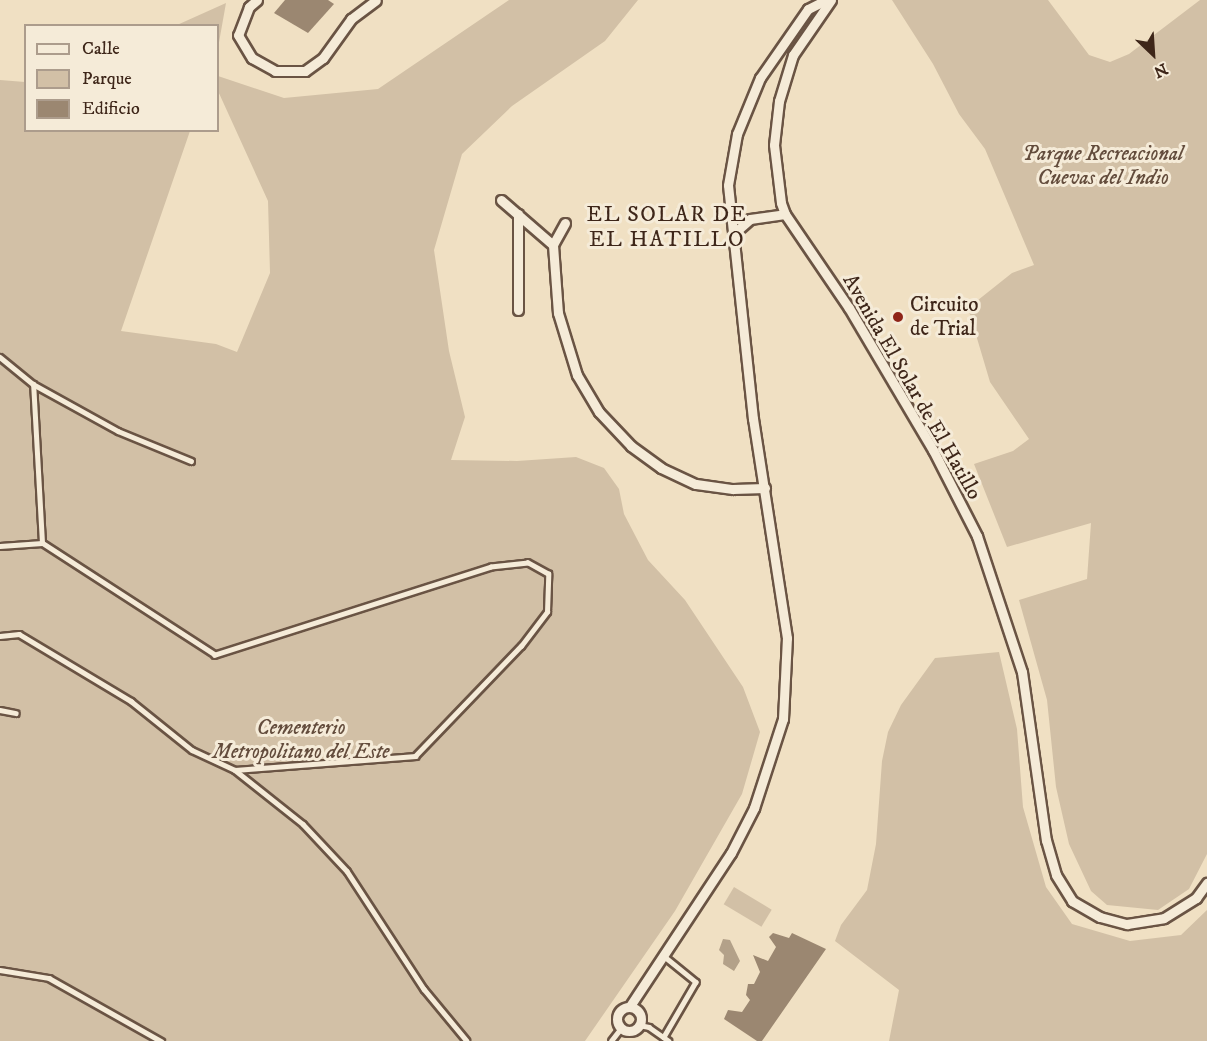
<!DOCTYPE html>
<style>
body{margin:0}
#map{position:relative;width:1207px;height:1041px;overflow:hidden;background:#f0e0c3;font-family:"IM FELL DW Pica",serif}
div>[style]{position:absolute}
.green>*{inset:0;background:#d2c0a6;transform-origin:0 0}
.water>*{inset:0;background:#b3a189}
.building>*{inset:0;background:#9b8771}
.roads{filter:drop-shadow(2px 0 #6a5444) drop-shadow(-2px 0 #6a5444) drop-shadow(0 2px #6a5444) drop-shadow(0 -2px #6a5444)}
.lane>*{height:4.5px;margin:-2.25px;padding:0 2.25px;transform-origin:2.25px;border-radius:2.25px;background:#f5ebd8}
.street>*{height:9px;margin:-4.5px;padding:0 4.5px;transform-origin:4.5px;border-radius:4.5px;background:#f5ebd8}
.street>.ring{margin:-4.5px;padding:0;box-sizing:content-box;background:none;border:9px solid #f5ebd8;border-radius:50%}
.dots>*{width:16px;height:16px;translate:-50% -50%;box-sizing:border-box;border:3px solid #f5ebd8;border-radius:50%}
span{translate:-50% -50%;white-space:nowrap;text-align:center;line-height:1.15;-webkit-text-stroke:6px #f5ebd8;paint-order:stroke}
.park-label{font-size:21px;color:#634c3c;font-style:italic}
.poi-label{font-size:21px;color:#3e2619}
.left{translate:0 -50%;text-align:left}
.street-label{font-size:21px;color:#3e2619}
.neighbourhood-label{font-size:22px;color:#3e2619;letter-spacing:1.5px}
.legend{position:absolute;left:24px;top:24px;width:195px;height:108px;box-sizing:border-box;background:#f5ebd8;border:2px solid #ac9c8c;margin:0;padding:8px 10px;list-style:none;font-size:18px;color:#3e2619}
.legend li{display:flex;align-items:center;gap:12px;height:30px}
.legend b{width:30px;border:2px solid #ac9c8c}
.north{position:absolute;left:1123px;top:24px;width:60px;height:60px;-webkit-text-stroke:4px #f5ebd8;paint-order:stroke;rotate:155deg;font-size:16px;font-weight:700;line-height:24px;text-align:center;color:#3e2619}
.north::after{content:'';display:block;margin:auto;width:21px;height:27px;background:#3e2619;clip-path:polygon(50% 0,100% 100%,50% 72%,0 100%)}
</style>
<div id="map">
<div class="green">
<div style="clip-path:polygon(509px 0,638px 0,605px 41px,512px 106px,462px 154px,434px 250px,449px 351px,465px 417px,451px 460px,517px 461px,576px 457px,604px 468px,619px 489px,624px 514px,648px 560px,685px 600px,743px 687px,760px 732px,742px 794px,675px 911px,585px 1041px,0 1041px,0 80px,25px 82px,26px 130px,190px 131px,121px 331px,216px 344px,237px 352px,270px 273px,268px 201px,218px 91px,218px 76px,284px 98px,378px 89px)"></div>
<div style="clip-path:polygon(892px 0,1048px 0,1089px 55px,1110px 62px,1129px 54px,1200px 0,1207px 0,1207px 854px,1189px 889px,1158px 910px,1107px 905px,1091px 891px,1069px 844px,1056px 787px,1047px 700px,1019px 600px,1087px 579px,1091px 523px,1007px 547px,974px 464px,1013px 451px,1029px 439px,990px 382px,968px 308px,1012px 273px,1034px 265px,985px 149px,959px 114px,933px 64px)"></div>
<div style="clip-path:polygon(226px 3px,218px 48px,218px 26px,177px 25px)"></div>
<div style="clip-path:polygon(999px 652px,1017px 729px,1023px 807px,1046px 887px,1072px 924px,1130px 941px,1181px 935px,1207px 910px,1207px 1041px,889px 1041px,899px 990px,835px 941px,841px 925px,867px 890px,876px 844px,882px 761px,888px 732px,901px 705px,935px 658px)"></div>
<div style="left:734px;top:887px;width:44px;height:20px;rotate:31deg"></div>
</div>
<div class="water">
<div style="clip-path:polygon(723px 939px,730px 940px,740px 961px,734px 971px,723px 964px,724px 955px,719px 950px)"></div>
</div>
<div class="building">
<div style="clip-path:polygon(285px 0,328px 0,334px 4px,308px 33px,274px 13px)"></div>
<div style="clip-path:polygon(773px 933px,789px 938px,792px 933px,826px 949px,762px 1041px,757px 1041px,724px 1019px,728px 1010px,742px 1012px,750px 1000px,746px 995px,748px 984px,754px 984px,760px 972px,753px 955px,768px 961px,776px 947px,769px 937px)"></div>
</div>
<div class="roads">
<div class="lane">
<div style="left:0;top:357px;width:43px;rotate:39.3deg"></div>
<div style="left:0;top:546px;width:42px;rotate:-4.1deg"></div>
<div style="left:0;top:636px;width:19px;rotate:-6deg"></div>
<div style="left:19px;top:634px;width:131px;rotate:30.9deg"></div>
<div style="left:131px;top:701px;width:78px;rotate:38.8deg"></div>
<div style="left:192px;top:750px;width:47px;rotate:24.9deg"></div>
<div style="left:235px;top:770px;width:181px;rotate:-4.4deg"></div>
<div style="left:415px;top:756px;width:153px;rotate:-46.1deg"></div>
<div style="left:521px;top:646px;width:43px;rotate:-52.6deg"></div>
<div style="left:547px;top:612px;width:38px;rotate:-88deg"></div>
<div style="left:548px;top:574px;width:23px;rotate:-151deg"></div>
<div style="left:528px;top:563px;width:37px;rotate:174deg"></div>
<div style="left:491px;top:567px;width:290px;rotate:162.3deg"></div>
<div style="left:215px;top:655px;width:206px;rotate:-147.1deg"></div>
<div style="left:42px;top:543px;width:159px;rotate:-93.2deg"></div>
<div style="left:33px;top:384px;width:97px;rotate:28.9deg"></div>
<div style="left:118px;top:431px;width:79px;rotate:22.3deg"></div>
<div style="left:0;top:710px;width:16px;rotate:11deg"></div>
<div style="left:235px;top:770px;width:87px;rotate:38.5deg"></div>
<div style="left:303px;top:824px;width:64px;rotate:46.9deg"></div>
<div style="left:347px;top:871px;width:141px;rotate:56.9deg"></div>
<div style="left:424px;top:989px;width:67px;rotate:50.4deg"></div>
<div style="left:664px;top:956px;width:41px;rotate:39.1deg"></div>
<div style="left:696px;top:982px;width:64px;rotate:120.2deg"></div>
<div style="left:0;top:970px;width:50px;rotate:9.3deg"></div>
<div style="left:49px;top:978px;width:129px;rotate:29.4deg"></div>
<div style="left:639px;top:1025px;width:10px;rotate:11deg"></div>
<div style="left:649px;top:1027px;width:24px;rotate:35deg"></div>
<div style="left:611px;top:1041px;width:16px;rotate:-52deg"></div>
</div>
<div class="street">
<div style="left:257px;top:0;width:11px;rotate:139deg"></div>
<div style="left:249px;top:7px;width:30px;rotate:111deg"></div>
<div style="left:238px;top:35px;width:27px;rotate:59deg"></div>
<div style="left:252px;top:58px;width:26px;rotate:29deg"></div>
<div style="left:275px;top:71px;width:30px"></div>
<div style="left:305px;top:71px;width:22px;rotate:-36deg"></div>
<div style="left:323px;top:58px;width:48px;rotate:-54.3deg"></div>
<div style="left:351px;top:19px;width:31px;rotate:-37deg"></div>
<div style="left:831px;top:0;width:67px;rotate:124.6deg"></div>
<div style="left:793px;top:55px;width:48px;rotate:106.9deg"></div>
<div style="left:779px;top:101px;width:44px;rotate:96.5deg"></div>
<div style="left:774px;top:145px;width:58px;rotate:83.1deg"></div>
<div style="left:781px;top:203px;width:12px;rotate:70deg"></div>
<div style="left:785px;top:214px;width:114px;rotate:55.8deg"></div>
<div style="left:849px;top:308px;width:165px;rotate:59.4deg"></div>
<div style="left:933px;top:450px;width:97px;rotate:62.9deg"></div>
<div style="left:977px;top:536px;width:143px;rotate:71.7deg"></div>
<div style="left:1022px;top:672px;width:170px;rotate:81.9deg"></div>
<div style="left:1046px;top:840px;width:36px;rotate:74deg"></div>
<div style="left:1056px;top:875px;width:31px;rotate:58deg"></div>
<div style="left:1072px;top:901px;width:32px;rotate:30deg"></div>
<div style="left:1100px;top:917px;width:28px;rotate:15deg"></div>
<div style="left:1127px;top:924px;width:37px;rotate:-9deg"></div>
<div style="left:1164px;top:918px;width:38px;rotate:-32deg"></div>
<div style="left:1196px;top:898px;width:19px;rotate:-54deg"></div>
<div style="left:501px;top:200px;width:69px;rotate:40.9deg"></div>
<div style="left:565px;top:223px;width:25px;rotate:119deg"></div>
<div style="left:553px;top:245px;width:68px;rotate:85.8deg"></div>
<div style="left:558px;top:313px;width:65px;rotate:73deg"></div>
<div style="left:577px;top:375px;width:43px;rotate:59.3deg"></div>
<div style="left:599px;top:412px;width:47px;rotate:46.7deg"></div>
<div style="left:631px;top:446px;width:37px;rotate:36deg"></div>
<div style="left:661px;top:468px;width:38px;rotate:25deg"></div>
<div style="left:696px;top:484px;width:37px;rotate:8deg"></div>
<div style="left:733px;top:489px;width:32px;rotate:-2deg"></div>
<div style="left:733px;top:234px;width:23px;rotate:-41deg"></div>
<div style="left:750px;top:219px;width:35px;rotate:-8deg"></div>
<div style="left:518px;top:310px;width:96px;rotate:-90deg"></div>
<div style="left:630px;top:1006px;width:183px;rotate:-56.6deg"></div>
<div style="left:731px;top:853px;width:51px;rotate:-62.9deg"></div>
<div style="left:754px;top:808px;width:94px;rotate:-72deg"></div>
<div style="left:783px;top:719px;width:81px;rotate:-87.2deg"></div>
<div style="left:787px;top:638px;width:222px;rotate:-98.8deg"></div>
<div style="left:753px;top:419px;width:235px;rotate:-96.1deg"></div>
<div style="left:728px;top:185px;width:52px;rotate:-80deg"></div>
<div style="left:737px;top:134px;width:61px;rotate:-67.7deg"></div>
<div style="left:760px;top:78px;width:84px;rotate:-55.2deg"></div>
<div style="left:808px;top:9px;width:20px;rotate:-27deg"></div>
<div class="ring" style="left:617px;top:1007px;width:15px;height:15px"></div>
</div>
</div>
<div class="dots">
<div style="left:898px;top:317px;background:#8f2418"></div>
</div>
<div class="park-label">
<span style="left:1103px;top:166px">Parque Recreacional<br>Cuevas del Indio</span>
<span style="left:301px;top:740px">Cementerio<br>Metropolitano del Este</span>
</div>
<div class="poi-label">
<span class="left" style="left:910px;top:317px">Circuito<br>de Trial</span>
</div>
<div class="street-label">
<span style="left:912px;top:387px;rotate:60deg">Avenida El Solar de El Hatillo</span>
</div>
<div class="neighbourhood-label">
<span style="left:667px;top:227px">EL SOLAR DE<br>EL HATILLO</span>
</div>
<ul class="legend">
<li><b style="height:8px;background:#f5ebd8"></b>Calle</li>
<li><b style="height:16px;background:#d2c0a6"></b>Parque</li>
<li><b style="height:16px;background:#9b8771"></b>Edificio</li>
</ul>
<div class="north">N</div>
</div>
